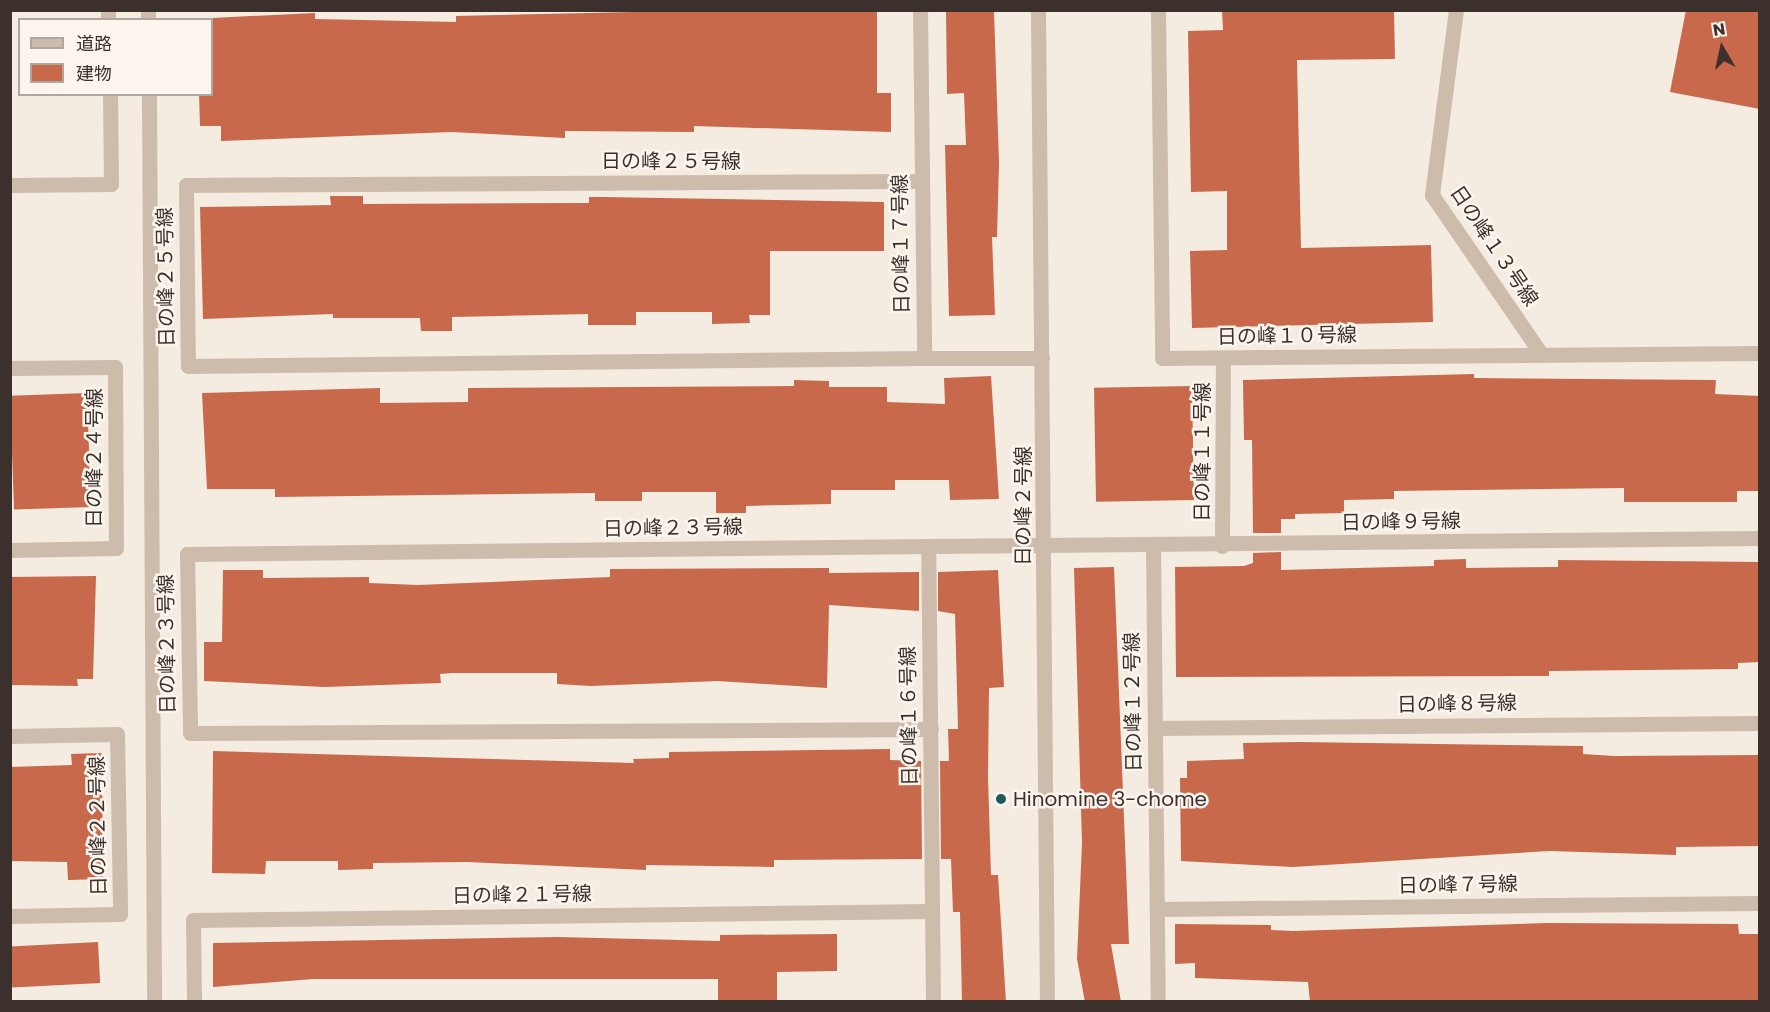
<!DOCTYPE html>
<meta charset="utf-8">
<style>
body{margin:0}
#map{position:relative;width:1770px;height:1012px;overflow:hidden;background:#f4ebe1;font-family:Poppins,"Noto Sans JP",sans-serif}
div>[style]{position:absolute}
.building>*{inset:0;background:#c8694b;transform-origin:0 0}
.street>*{height:15px;margin:-7.5px;padding:0 7.5px;transform-origin:7.5px;border-radius:7.5px;background:#cdbbac}
.dots>*{width:16px;height:16px;translate:-50% -50%;box-sizing:border-box;border:3px solid #fbf5ee;border-radius:50%}
span{translate:-50% -50%;white-space:nowrap;text-align:center;line-height:1.15;-webkit-text-stroke:5px #fbf5ee;paint-order:stroke}
.street-label{font-size:20px;color:#3b302b}
.poi-label{font-size:20px;color:#3b302b}
.left{translate:0 -50%;text-align:left}
.frame{position:absolute;inset:0;border:12px solid #3b302b;pointer-events:none}
.legend{position:absolute;left:18px;top:18px;width:195px;height:78px;box-sizing:border-box;background:#fbf5ee;border:2px solid #aea6a0;margin:0;padding:8px 10px;list-style:none;font-size:18px;color:#3b302b}
.legend li{display:flex;align-items:center;gap:12px;height:30px}
.legend b{width:30px;border:2px solid #aea6a0}
.north{position:absolute;left:1692px;top:18px;width:60px;height:60px;-webkit-text-stroke:4px #fbf5ee;paint-order:stroke;rotate:351deg;font-size:16px;font-weight:700;line-height:24px;text-align:center;color:#3b302b}
.north::after{content:'';display:block;margin:auto;width:21px;height:27px;background:#3b302b;clip-path:polygon(50% 0,100% 100%,50% 72%,0 100%)}
</style>
<div id="map">
<div class="building">
<div style="clip-path:polygon(725px 10px,877px 10px,877px 93px,891px 93px,891px 132px,694px 126px,694px 132px,565px 131px,565px 138px,451px 132px,221px 141px,221px 126px,200px 126px,199px 94px,212px 94px,212px 18px,315px 13px,315px 19px,456px 22px,456px 16px)"></div>
<div style="clip-path:polygon(946px 10px,994px 10px,999px 163px,997px 237px,992px 237px,995px 315px,949px 316px,945px 145px,966px 145px,964px 93px,947px 94px)"></div>
<div style="clip-path:polygon(1222px 10px,1394px 10px,1395px 59px,1297px 60px,1301px 248px,1431px 245px,1433px 322px,1192px 328px,1190px 251px,1227px 250px,1227px 191px,1191px 192px,1188px 31px,1223px 30px)"></div>
<div style="clip-path:polygon(1686px 10px,1760px 10px,1760px 109px,1670px 92px)"></div>
<div style="clip-path:polygon(330px 196px,363px 196px,363px 204px,589px 203px,589px 197px,605px 197px,884px 202px,884px 251px,770px 251px,770px 315px,749px 315px,750px 323px,712px 324px,712px 312px,636px 312px,636px 325px,588px 325px,588px 314px,452px 317px,452px 331px,421px 331px,420px 318px,333px 318px,333px 314px,203px 319px,200px 207px,331px 205px)"></div>
<div style="clip-path:polygon(1474px 374px,1474px 378px,1716px 380px,1715px 394px,1760px 396px,1760px 491px,1737px 491px,1737px 502px,1624px 502px,1624px 488px,1394px 491px,1394px 499px,1344px 500px,1344px 513px,1295px 514px,1295px 519px,1281px 519px,1281px 533px,1253px 533px,1252px 440px,1244px 440px,1243px 380px)"></div>
<div style="clip-path:polygon(991px 376px,999px 499px,950px 500px,949px 480px,895px 480px,895px 490px,831px 490px,831px 504px,746px 506px,746px 513px,716px 513px,716px 492px,642px 492px,642px 501px,595px 501px,595px 493px,275px 497px,275px 489px,207px 489px,202px 393px,380px 388px,380px 403px,468px 402px,468px 388px,794px 386px,794px 380px,829px 381px,829px 387px,887px 387px,887px 402px,945px 404px,944px 378px)"></div>
<div style="left:1192px;top:386px;width:114px;height:98px;rotate:89deg"></div>
<div style="left:87px;top:393px;width:114px;height:77px;rotate:88deg"></div>
<div style="clip-path:polygon(1281px 552px,1281px 570px,1434px 566px,1434px 560px,1466px 559px,1466px 568px,1558px 567px,1558px 560px,1760px 562px,1760px 662px,1738px 663px,1738px 669px,1549px 671px,1549px 676px,1176px 677px,1175px 567px,1244px 566px,1253px 563px,1253px 553px)"></div>
<div style="clip-path:polygon(1114px 567px,1129px 944px,1111px 944px,1121px 1002px,1085px 1002px,1077px 959px,1082px 843px,1074px 568px)"></div>
<div style="clip-path:polygon(829px 568px,829px 573px,919px 572px,919px 611px,829px 605px,827px 688px,718px 681px,591px 686px,557px 684px,557px 673px,452px 673px,440px 674px,441px 683px,324px 687px,204px 681px,204px 642px,222px 642px,223px 570px,263px 570px,263px 578px,369px 577px,369px 583px,418px 585px,610px 577px,610px 569px)"></div>
<div style="clip-path:polygon(998px 570px,1004px 687px,989px 688px,988px 777px,991px 875px,998px 875px,1006px 1002px,962px 1002px,960px 912px,953px 912px,951px 859px,941px 859px,940px 761px,949px 761px,948px 729px,958px 729px,955px 614px,938px 611px,938px 572px)"></div>
<div style="clip-path:polygon(96px 576px,93px 679px,77px 679px,78px 686px,10px 685px,10px 577px)"></div>
<div style="clip-path:polygon(1298px 742px,1583px 746px,1583px 754px,1614px 756px,1760px 755px,1760px 846px,1676px 847px,1676px 855px,1550px 851px,1293px 867px,1181px 861px,1180px 778px,1187px 778px,1187px 761px,1244px 759px,1243px 743px)"></div>
<div style="clip-path:polygon(890px 749px,890px 760px,921px 761px,922px 859px,774px 860px,774px 867px,646px 865px,646px 870px,467px 862px,373px 863px,373px 869px,338px 870px,338px 861px,266px 861px,265px 874px,212px 873px,213px 751px,634px 763px,633px 759px,669px 758px,669px 752px)"></div>
<div style="clip-path:polygon(102px 753px,103px 879px,68px 880px,67px 862px,10px 861px,10px 767px,72px 765px,71px 754px)"></div>
<div style="clip-path:polygon(1547px 923px,1738px 924px,1739px 934px,1760px 934px,1760px 1002px,1310px 1002px,1308px 982px,1195px 978px,1195px 963px,1175px 964px,1175px 924px,1271px 925px,1271px 930px,1293px 931px)"></div>
<div style="clip-path:polygon(837px 934px,837px 971px,777px 972px,777px 1002px,718px 1002px,718px 979px,313px 979px,213px 987px,213px 943px,558px 937px,720px 941px,720px 935px)"></div>
<div style="left:98px;top:942px;width:41px;height:88px;rotate:87deg"></div>
</div>
<div class="street">
<div style="left:108px;top:10px;width:10px;rotate:90deg"></div>
<div style="left:148px;top:10px;width:10px;rotate:90deg"></div>
<div style="left:920px;top:10px;width:348px;rotate:89.3deg"></div>
<div style="left:924px;top:358px;width:118px"></div>
<div style="left:1038px;top:10px;width:992px;rotate:89.48deg"></div>
<div style="left:1158px;top:10px;width:348px;rotate:89.3deg"></div>
<div style="left:1162px;top:358px;width:598px;rotate:-0.48deg"></div>
<div style="left:1456px;top:10px;width:187px;rotate:97.4deg"></div>
<div style="left:1432px;top:195px;width:194px;rotate:55.5deg"></div>
<div style="left:149px;top:94px;width:908px;rotate:89.68deg"></div>
<div style="left:921px;top:181px;width:735px;rotate:179.69deg"></div>
<div style="left:186px;top:185px;width:181px;rotate:89.4deg"></div>
<div style="left:188px;top:366px;width:736px;rotate:-0.62deg"></div>
<div style="left:10px;top:185px;width:101px;rotate:-0.6deg"></div>
<div style="left:111px;top:184px;width:90px;rotate:-90.6deg"></div>
<div style="left:10px;top:368px;width:105px;rotate:-0.5deg"></div>
<div style="left:115px;top:367px;width:181px;rotate:89.7deg"></div>
<div style="left:116px;top:548px;width:106px;rotate:178.9deg"></div>
<div style="left:928px;top:546px;width:741px;rotate:179.38deg"></div>
<div style="left:187px;top:554px;width:179px;rotate:89deg"></div>
<div style="left:190px;top:733px;width:741px;rotate:-0.31deg"></div>
<div style="left:1222px;top:546px;width:188px;rotate:-89.7deg"></div>
<div style="left:1153px;top:547px;width:455px;rotate:89.4deg"></div>
<div style="left:1155px;top:728px;width:605px;rotate:-0.47deg"></div>
<div style="left:10px;top:736px;width:107px;rotate:-1.1deg"></div>
<div style="left:117px;top:734px;width:180px;rotate:89deg"></div>
<div style="left:120px;top:914px;width:110px;rotate:179deg"></div>
<div style="left:1157px;top:909px;width:603px;rotate:-0.57deg"></div>
<div style="left:194px;top:1002px;width:82px;rotate:-90.7deg"></div>
<div style="left:193px;top:920px;width:739px;rotate:-0.7deg"></div>
<div style="left:933px;top:1002px;width:456px;rotate:-90.6deg"></div>
<div style="left:928px;top:546px;width:832px;rotate:-0.55deg"></div>
</div>
<div class="dots">
<div style="left:1001px;top:799px;background:#1f5a5e"></div>
</div>
<div class="street-label">
<span style="left:671px;top:161px">日の峰２５号線</span>
<span style="left:901px;top:244px;rotate:-91deg">日の峰１７号線</span>
<span style="left:1494px;top:246px;rotate:56deg">日の峰１３号線</span>
<span style="left:166px;top:277px;rotate:-91deg">日の峰２５号線</span>
<span style="left:1287px;top:336px;rotate:-1deg">日の峰１０号線</span>
<span style="left:1202px;top:452px;rotate:-90deg">日の峰１１号線</span>
<span style="left:94px;top:458px;rotate:-90deg">日の峰２４号線</span>
<span style="left:1023px;top:506px;rotate:-90deg">日の峰２号線</span>
<span style="left:1401px;top:522px;rotate:-1deg">日の峰９号線</span>
<span style="left:673px;top:528px;rotate:-1deg">日の峰２３号線</span>
<span style="left:167px;top:644px;rotate:-91deg">日の峰２３号線</span>
<span style="left:1133px;top:702px;rotate:-91deg">日の峰１２号線</span>
<span style="left:1457px;top:704px;rotate:-1deg">日の峰８号線</span>
<span style="left:909px;top:716px;rotate:-91deg">日の峰１６号線</span>
<span style="left:98px;top:826px;rotate:-91deg">日の峰２２号線</span>
<span style="left:1458px;top:885px;rotate:-1deg">日の峰７号線</span>
<span style="left:522px;top:895px;rotate:-1deg">日の峰２１号線</span>
</div>
<div class="poi-label">
<span class="left" style="left:1013px;top:799px">Hinomine 3-chome</span>
</div>
<div class="frame"></div>
<ul class="legend">
<li><b style="height:8px;background:#cdbbac"></b>道路</li>
<li><b style="height:16px;background:#c8694b"></b>建物</li>
</ul>
<div class="north">N</div>
</div>
